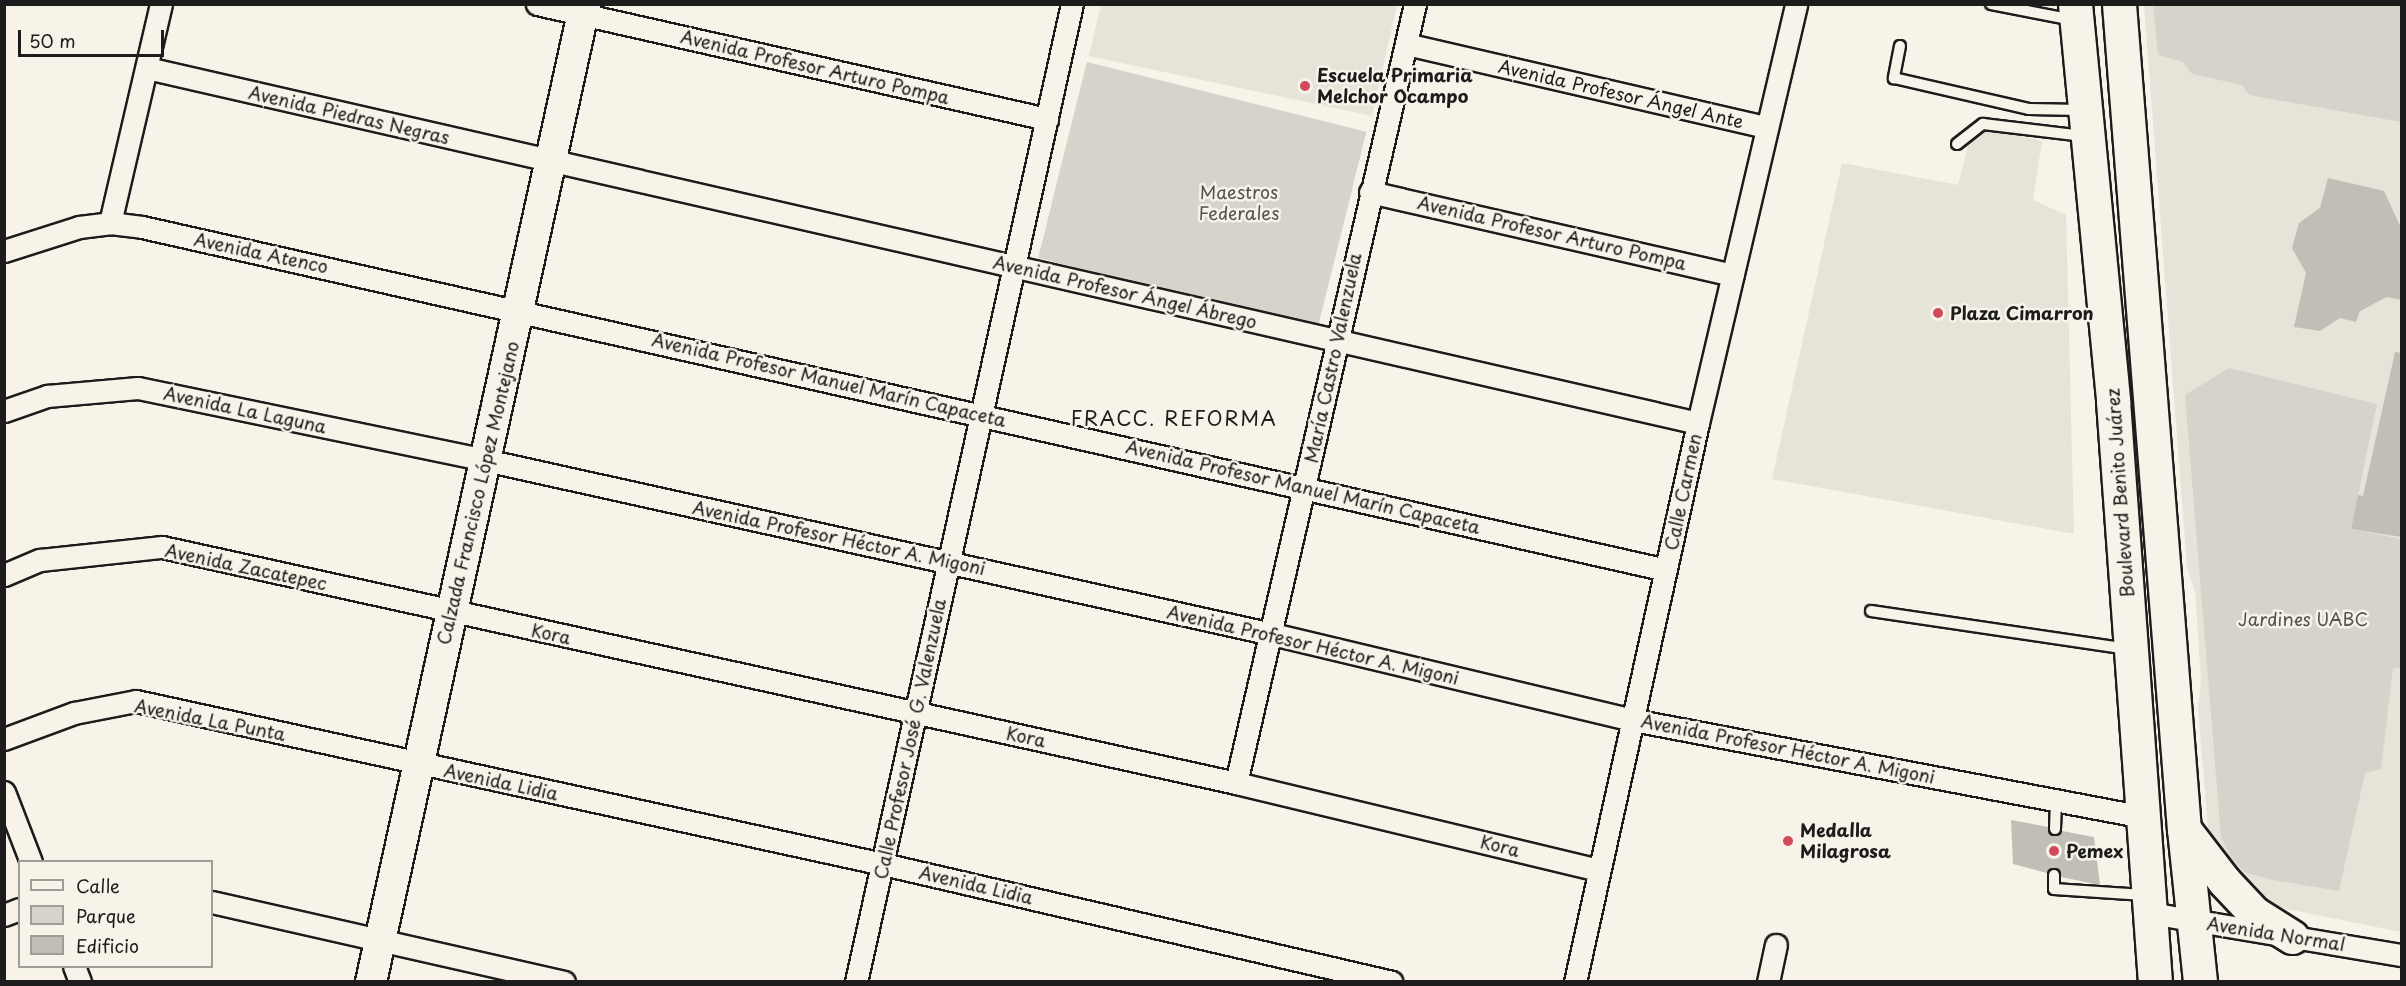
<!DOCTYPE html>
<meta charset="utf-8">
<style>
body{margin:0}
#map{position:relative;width:2406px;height:986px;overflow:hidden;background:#f7f3e8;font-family:"Playpen Sans",sans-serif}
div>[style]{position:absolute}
.built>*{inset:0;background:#e6e3d9}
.green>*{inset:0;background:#d7d3cb;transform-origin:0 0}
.building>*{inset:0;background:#c0beb5}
.roads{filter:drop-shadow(2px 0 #1c1c1c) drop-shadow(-2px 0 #1c1c1c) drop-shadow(0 2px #1c1c1c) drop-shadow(0 -2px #1c1c1c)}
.lane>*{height:10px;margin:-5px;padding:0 5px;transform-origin:5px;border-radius:5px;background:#f7f3e8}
.street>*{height:21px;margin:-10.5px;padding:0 10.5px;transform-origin:10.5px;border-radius:10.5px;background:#f7f3e8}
.secondary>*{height:30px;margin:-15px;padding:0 15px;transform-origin:15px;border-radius:15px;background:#f7f3e8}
.primary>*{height:33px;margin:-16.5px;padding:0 16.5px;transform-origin:16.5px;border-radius:16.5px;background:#f7f3e8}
.dots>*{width:16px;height:16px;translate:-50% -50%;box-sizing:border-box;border:3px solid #f7f3e8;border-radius:50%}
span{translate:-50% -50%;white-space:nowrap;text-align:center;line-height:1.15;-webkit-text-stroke:5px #f7f3e8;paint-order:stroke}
.street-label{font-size:18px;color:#1c1c1c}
.poi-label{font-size:18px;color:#1c1c1c;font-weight:700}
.left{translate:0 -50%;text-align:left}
.park-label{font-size:18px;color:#545351}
.neighbourhood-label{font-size:20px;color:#1c1c1c;letter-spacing:1.5px}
.frame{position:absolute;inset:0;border:6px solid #1c1c1c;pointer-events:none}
.legend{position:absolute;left:18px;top:860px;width:195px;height:108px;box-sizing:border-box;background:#f7f3e8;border:2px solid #9f9d96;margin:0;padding:8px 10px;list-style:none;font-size:18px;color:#1c1c1c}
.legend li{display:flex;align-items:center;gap:12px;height:30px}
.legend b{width:30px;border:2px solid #9f9d96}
.scale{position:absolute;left:18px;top:30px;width:146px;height:27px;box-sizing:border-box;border:3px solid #1c1c1c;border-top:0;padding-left:8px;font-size:18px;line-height:21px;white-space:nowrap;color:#1c1c1c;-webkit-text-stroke:4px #f7f3e8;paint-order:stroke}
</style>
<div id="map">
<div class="built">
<div style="clip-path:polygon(1101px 4px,1397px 4px,1397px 5px,1372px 116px,1089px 56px)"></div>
<div style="clip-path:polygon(2144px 5px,2401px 5px,2401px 932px,2263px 904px,2209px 840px,2198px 708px,2201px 679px,2195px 592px,2187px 567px)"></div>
<div style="clip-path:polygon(1973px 126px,2042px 141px,2033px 200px,2066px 215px,2074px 534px,1772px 479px,1842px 163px,1958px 185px)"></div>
</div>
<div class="green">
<div style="clip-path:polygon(2153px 5px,2401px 5px,2401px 122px,2249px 95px,2242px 85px,2192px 74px,2183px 62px,2158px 55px)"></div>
<div style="left:1087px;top:62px;width:288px;height:202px;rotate:14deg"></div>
<div style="clip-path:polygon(2229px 368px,2377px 404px,2351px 529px,2401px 539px,2401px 668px,2393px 668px,2381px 769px,2365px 773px,2339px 891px,2268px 879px,2244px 872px,2231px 857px,2221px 837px,2185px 395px)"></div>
</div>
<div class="building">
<div style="clip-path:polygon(2328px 178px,2384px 191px,2402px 230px,2402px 300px,2387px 297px,2360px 311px,2356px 322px,2340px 318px,2320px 331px,2294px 327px,2306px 273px,2292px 248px,2299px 223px,2320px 208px)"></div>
<div style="clip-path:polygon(2395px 352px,2402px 353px,2402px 537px,2351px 529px,2358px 495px,2363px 496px)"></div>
<div style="clip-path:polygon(2011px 820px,2048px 827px,2049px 833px,2054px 836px,2062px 831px,2094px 837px,2100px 885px,2061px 877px,2060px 871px,2055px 868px,2047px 873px,2013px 864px)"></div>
</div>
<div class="roads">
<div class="lane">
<div style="left:1991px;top:4px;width:84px;rotate:11deg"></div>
<div style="left:1900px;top:46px;width:33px;rotate:101deg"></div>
<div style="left:1894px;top:78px;width:139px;rotate:12.9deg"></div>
<div style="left:2029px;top:109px;width:52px;rotate:1.1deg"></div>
<div style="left:1957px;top:144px;width:33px;rotate:-38deg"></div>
<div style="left:1983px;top:124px;width:101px;rotate:6.8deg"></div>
<div style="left:1871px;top:611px;width:260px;rotate:8.4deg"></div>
<div style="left:2055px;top:829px;width:29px;rotate:-88deg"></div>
<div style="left:2054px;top:875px;width:14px;rotate:90deg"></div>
<div style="left:2054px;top:889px;width:90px;rotate:3.8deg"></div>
</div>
<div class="street">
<div style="left:537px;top:4px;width:523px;rotate:12.71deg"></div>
<div style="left:1406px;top:44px;width:369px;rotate:13deg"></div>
<div style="left:147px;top:68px;width:1591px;rotate:12.89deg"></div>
<div style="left:1370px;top:192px;width:372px;rotate:12.9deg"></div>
<div style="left:110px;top:223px;width:225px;rotate:-76.9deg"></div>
<div style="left:4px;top:251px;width:79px;rotate:-17.7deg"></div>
<div style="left:79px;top:227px;width:31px;rotate:-7deg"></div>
<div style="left:110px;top:223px;width:32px;rotate:7deg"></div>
<div style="left:142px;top:227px;width:1562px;rotate:12.68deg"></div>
<div style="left:4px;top:411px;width:46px;rotate:-19.2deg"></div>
<div style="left:47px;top:396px;width:91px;rotate:-5deg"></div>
<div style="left:138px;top:388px;width:354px;rotate:11.7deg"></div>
<div style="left:485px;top:460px;width:806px;rotate:12.47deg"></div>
<div style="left:1272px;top:634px;width:371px;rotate:13.4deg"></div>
<div style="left:1633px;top:720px;width:520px;rotate:10.75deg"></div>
<div style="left:4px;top:575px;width:39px;rotate:-23deg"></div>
<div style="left:40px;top:560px;width:123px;rotate:-6.1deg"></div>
<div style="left:162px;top:547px;width:1100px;rotate:12.39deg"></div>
<div style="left:1236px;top:783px;width:373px;rotate:13.5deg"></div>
<div style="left:4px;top:739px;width:75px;rotate:-20.4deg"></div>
<div style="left:74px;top:713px;width:63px;rotate:-11deg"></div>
<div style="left:136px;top:701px;width:765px;rotate:12.31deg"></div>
<div style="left:883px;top:864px;width:522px;rotate:13.05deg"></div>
<div style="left:1236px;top:783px;width:799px;rotate:-77.06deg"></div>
<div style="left:4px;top:792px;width:75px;rotate:68.9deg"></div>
<div style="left:212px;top:902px;width:361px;rotate:12.8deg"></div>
<div style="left:2150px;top:913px;width:255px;rotate:9.5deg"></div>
<div style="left:4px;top:915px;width:17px;rotate:-21deg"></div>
<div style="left:74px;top:966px;width:17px;rotate:69deg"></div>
<div style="left:856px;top:982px;width:1002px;rotate:-77.55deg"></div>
<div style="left:1575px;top:982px;width:572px;rotate:-77.59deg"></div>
<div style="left:1698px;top:423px;width:430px;rotate:-76.8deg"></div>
<div style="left:1768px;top:982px;width:38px;rotate:-78deg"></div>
</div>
<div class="secondary">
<div style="left:371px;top:982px;width:1001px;rotate:-77.66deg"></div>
</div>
<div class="primary">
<div style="left:2075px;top:4px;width:399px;rotate:84.5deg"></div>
<div style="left:2113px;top:401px;width:583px;rotate:85.87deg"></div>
<div style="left:2119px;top:4px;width:828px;rotate:85.5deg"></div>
<div style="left:2184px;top:829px;width:154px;rotate:84deg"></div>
<div style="left:2184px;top:829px;width:66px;rotate:52.4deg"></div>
<div style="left:2224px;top:881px;width:44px;rotate:46.8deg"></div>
<div style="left:2254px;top:913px;width:45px;rotate:32.3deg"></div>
</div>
</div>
<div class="dots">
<div style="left:1305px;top:86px;background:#d1495b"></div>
<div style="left:1938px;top:313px;background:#d1495b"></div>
<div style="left:1788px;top:841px;background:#d1495b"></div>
<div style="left:2054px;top:851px;background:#d1495b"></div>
</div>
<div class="street-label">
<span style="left:815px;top:67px;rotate:13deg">Avenida Profesor Arturo Pompa</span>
<span style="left:1621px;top:94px;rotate:13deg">Avenida Profesor Ángel Ante</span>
<span style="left:349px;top:115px;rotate:13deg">Avenida Piedras Negras</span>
<span style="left:1552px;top:233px;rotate:13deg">Avenida Profesor Arturo Pompa</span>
<span style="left:261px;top:253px;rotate:12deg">Avenida Atenco</span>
<span style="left:1125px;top:292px;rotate:13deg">Avenida Profesor Ángel Ábrego</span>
<span style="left:1333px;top:358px;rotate:-78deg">María Castro Valenzuela</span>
<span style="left:829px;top:380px;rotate:13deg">Avenida Profesor Manuel Marín Capaceta</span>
<span style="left:245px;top:410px;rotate:12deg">Avenida La Laguna</span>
<span style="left:1303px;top:487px;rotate:13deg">Avenida Profesor Manuel Marín Capaceta</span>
<span style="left:1683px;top:492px;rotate:-78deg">Calle Carmen</span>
<span style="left:478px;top:493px;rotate:-77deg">Calzada Francisco López Montejano</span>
<span style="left:2120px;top:493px;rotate:-94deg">Boulevard Benito Juárez</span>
<span style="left:839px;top:538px;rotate:12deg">Avenida Profesor Héctor A. Migoni</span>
<span style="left:246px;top:567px;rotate:12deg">Avenida Zacatepec</span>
<span style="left:551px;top:634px;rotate:12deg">Kora</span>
<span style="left:1313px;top:645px;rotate:13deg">Avenida Profesor Héctor A. Migoni</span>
<span style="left:210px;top:720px;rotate:11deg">Avenida La Punta</span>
<span style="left:1026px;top:737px;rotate:12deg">Kora</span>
<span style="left:910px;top:739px;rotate:-78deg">Calle Profesor José G. Valenzuela</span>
<span style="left:1788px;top:749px;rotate:11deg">Avenida Profesor Héctor A. Migoni</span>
<span style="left:501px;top:782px;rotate:12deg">Avenida Lidia</span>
<span style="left:1500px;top:846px;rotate:14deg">Kora</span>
<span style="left:976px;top:885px;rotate:13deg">Avenida Lidia</span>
<span style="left:2276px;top:934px;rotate:9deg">Avenida Normal</span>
</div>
<div class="poi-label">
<span class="left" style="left:1317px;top:86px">Escuela Primaria<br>Melchor Ocampo</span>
<span class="left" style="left:1950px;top:313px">Plaza Cimarron</span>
<span class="left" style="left:1800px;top:841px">Medalla<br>Milagrosa</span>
<span class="left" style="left:2066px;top:851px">Pemex</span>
</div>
<div class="park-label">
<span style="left:1239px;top:203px">Maestros<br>Federales</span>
<span style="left:2303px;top:619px">Jardines UABC</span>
</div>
<div class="neighbourhood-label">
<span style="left:1174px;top:418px">FRACC. REFORMA</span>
</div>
<div class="frame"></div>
<ul class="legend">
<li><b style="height:8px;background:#f7f3e8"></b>Calle</li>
<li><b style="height:16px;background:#d7d3cb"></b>Parque</li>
<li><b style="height:16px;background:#c0beb5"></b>Edificio</li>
</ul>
<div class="scale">50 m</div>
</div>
